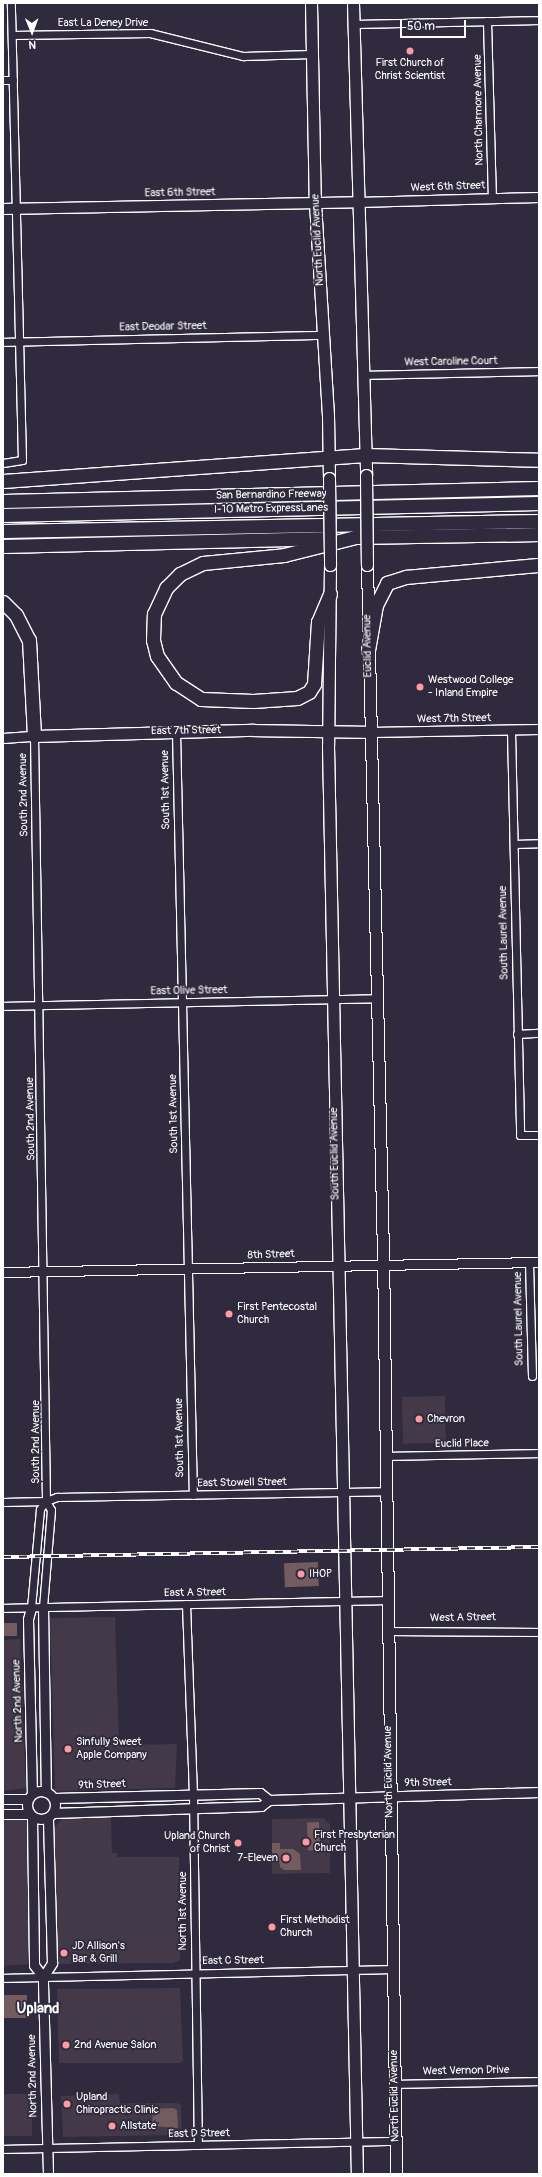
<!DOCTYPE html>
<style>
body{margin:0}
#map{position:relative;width:542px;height:2177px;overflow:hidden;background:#2f2a3d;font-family:Pangolin,sans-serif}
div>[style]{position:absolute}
.built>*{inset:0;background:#433948;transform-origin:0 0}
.building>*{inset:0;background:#725c60;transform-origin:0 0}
.roads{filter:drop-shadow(1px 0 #fff) drop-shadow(-1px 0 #fff) drop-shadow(0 1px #fff) drop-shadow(0 -1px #fff)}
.minor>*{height:7px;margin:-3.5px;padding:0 3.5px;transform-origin:3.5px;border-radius:3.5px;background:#2f2a3d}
.tertiary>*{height:9px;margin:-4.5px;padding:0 4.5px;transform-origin:4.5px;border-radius:4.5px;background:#2f2a3d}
.tertiary>.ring{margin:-4.5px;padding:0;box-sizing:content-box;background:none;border:9px solid #2f2a3d;border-radius:50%}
.secondary>*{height:10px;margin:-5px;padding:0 5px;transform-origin:5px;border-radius:5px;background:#2f2a3d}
.primary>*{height:11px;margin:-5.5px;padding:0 5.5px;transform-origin:5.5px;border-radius:5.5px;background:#2f2a3d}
.motorway>*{height:13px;margin:-6.5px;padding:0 6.5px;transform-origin:6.5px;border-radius:6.5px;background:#2f2a3d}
.rail>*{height:4px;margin-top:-2px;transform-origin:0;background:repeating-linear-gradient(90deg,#2f2a3d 0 8px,#fff 0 16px);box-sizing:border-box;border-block:1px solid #fff}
.bridges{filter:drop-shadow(1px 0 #fff) drop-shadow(-1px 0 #fff) drop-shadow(0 1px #fff) drop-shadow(0 -1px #fff)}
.primary-bridge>*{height:11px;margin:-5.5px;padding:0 5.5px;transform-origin:5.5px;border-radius:5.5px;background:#2f2a3d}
.dots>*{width:11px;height:11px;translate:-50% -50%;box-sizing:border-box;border:2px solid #2f2a3d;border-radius:50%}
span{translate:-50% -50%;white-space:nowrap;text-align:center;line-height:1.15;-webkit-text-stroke:3.5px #2f2a3d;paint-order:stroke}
.street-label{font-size:11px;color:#fff}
.poi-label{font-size:11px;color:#fff}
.left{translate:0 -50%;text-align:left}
.right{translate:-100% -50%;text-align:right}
.district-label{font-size:15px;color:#fff;font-weight:700}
.frame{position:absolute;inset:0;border:4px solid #fff;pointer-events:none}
.north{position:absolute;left:12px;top:12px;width:40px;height:40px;-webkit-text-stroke:3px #2f2a3d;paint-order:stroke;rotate:179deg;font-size:11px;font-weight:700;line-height:16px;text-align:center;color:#fff}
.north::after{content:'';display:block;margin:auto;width:14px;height:18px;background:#fff;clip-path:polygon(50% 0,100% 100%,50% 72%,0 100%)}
.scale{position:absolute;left:400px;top:20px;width:66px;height:18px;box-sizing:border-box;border:2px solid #fff;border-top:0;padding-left:5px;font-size:12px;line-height:14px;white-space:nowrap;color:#fff;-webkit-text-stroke:3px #2f2a3d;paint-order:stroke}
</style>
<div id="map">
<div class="built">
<div style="left:445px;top:1396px;width:47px;height:43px;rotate:89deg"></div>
<div style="clip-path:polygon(115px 1617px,119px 1745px,177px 1744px,175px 1788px,55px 1791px,50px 1618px)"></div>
<div style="clip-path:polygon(20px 1639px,26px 1788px,3px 1791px,3px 1640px)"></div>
<div style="clip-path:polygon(64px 1817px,111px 1817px,112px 1853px,117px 1853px,117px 1857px,179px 1857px,180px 1960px,173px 1963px,56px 1964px,53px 1829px)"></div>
<div style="clip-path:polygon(323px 1818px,330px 1824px,330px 1873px,272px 1874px,272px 1819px)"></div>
<div style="clip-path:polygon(24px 1819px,27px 1821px,30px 1964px,3px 1966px,3px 1820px)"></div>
<div style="clip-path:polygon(180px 1988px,183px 2061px,180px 2063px,59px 2063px,57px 1989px)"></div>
<div style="left:3px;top:2094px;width:29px;height:42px"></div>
<div style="clip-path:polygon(119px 2094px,120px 2103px,177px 2103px,181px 2105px,182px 2135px,63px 2137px,61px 2096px)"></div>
</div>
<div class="building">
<div style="left:318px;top:1562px;width:24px;height:34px;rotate:88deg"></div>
<div style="left:17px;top:1623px;width:13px;height:14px;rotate:90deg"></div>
<div style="left:319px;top:1822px;width:28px;height:12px;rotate:88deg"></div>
<div style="clip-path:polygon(272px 1843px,280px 1843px,280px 1849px,293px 1849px,300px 1854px,301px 1870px,284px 1870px,280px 1867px,279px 1859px,272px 1859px)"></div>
<div style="left:3px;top:1995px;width:24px;height:23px"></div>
<div style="clip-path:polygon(173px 2108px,177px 2110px,178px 2128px,152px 2126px,153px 2109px)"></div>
</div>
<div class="roads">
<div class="minor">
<div style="left:487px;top:21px;width:177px;rotate:88.4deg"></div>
<div style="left:354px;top:24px;width:185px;rotate:-1.2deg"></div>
<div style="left:12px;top:35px;width:138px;rotate:-0.8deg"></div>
<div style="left:150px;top:33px;width:96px;rotate:13.9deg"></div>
<div style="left:243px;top:56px;width:69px;rotate:-1.7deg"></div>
<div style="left:3px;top:80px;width:10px"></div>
<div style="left:3px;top:342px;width:320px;rotate:-1.3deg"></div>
<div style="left:363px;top:375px;width:176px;rotate:-1.3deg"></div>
<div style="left:3px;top:463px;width:19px;rotate:-9deg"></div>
<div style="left:22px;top:460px;width:457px;rotate:-91.4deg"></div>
<div style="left:511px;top:730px;width:405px;rotate:88.7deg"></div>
<div style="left:520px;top:1135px;width:19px"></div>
<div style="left:176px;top:731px;width:764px;rotate:88.73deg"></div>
<div style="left:34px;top:736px;width:765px;rotate:89.1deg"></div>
<div style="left:46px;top:1501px;width:10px;rotate:61deg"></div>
<div style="left:51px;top:1510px;width:97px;rotate:94.7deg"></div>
<div style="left:514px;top:844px;width:25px;rotate:-2deg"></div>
<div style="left:3px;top:1006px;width:372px;rotate:-1.2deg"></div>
<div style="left:517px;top:1034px;width:22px;rotate:-3deg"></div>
<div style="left:529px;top:1262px;width:114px;rotate:88.5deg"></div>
<div style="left:386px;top:1456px;width:153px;rotate:-1.1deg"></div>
<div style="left:3px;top:1502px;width:43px;rotate:-1.3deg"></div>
<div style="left:46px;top:1501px;width:12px;rotate:-20deg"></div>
<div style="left:57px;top:1497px;width:329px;rotate:-1deg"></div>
<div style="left:186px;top:1604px;width:190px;rotate:87.9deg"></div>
<div style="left:193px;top:1794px;width:351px;rotate:89.2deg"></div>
<div style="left:3px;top:1608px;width:384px;rotate:-1.2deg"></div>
<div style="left:31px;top:1608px;width:99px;rotate:-84.8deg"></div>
<div style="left:40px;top:1509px;width:10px;rotate:-53deg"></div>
<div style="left:388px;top:1631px;width:151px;rotate:0.4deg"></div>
<div style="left:3px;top:1978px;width:388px;rotate:-1.3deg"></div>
<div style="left:394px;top:2084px;width:145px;rotate:-1.2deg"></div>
<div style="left:3px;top:2149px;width:393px;rotate:-1.2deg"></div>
</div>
<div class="tertiary">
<div style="left:358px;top:202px;width:181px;rotate:-1.6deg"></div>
<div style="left:370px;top:732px;width:169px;rotate:-1deg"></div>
<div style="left:3px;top:738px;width:31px;rotate:-4deg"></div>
<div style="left:3px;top:1272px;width:536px;rotate:-1.07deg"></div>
<div style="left:43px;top:1607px;width:185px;rotate:89.1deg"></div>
<div style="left:31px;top:1608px;width:11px;rotate:105deg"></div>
<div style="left:28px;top:1619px;width:174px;rotate:88.7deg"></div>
<div class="ring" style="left:27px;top:1791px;width:19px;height:19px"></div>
<div style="left:54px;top:1798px;width:206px;rotate:-1.4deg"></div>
<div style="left:260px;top:1793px;width:11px;rotate:38deg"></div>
<div style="left:3px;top:1799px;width:25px"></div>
<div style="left:53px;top:1813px;width:208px;rotate:-1.9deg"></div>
<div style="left:261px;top:1806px;width:10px;rotate:-37deg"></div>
<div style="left:269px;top:1800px;width:270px;rotate:-1.7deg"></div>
<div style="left:3px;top:1814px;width:26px"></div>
<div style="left:32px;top:1817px;width:148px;rotate:89.2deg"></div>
<div style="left:34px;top:1965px;width:15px;rotate:53deg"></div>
<div style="left:48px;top:2174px;width:197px;rotate:-91.5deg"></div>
<div style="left:43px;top:1977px;width:17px;rotate:-57deg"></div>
<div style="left:52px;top:1963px;width:145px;rotate:-91.6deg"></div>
</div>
<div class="secondary">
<div style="left:3px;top:209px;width:355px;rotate:-1.1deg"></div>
</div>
<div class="primary">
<div style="left:311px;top:3px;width:200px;rotate:88.9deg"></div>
<div style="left:315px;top:203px;width:212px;rotate:86.5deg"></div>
<div style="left:328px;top:415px;width:63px;rotate:89.1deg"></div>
<div style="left:353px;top:3px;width:472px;rotate:88.4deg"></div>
<div style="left:330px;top:565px;width:181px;rotate:90.6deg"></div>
<div style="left:328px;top:746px;width:1428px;rotate:88.84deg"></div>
<div style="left:367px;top:565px;width:687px;rotate:88.67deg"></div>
<div style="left:383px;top:1252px;width:922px;rotate:89.19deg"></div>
<div style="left:34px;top:736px;width:220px;rotate:-1.6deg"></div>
<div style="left:254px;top:730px;width:116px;rotate:1deg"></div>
</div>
<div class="motorway">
<div style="left:3px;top:481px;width:363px;rotate:-4.1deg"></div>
<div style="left:365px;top:455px;width:174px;rotate:1.6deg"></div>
<div style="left:3px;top:501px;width:536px;rotate:-1.39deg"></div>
<div style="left:3px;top:515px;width:536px;rotate:-1.28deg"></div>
<div style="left:3px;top:531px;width:536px;rotate:-1.07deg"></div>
<div style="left:355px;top:537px;width:184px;rotate:-0.9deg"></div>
<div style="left:3px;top:546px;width:328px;rotate:-1.4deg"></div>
<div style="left:330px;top:594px;width:30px;rotate:113deg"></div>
<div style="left:318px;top:622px;width:62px;rotate:93.7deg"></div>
<div style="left:314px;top:684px;width:9px;rotate:122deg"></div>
<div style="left:309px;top:692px;width:13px;rotate:153deg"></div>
<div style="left:297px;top:698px;width:44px;rotate:176.1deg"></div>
<div style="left:253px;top:701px;width:52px;rotate:-177.8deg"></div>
<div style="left:201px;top:699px;width:30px;rotate:-147deg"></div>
<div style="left:176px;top:683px;width:33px;rotate:-125deg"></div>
<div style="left:157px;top:656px;width:16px;rotate:-104deg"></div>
<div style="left:153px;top:640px;width:26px;rotate:-88deg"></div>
<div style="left:154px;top:614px;width:29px;rotate:-65deg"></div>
<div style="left:166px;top:588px;width:20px;rotate:-45deg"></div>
<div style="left:180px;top:574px;width:25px;rotate:-26deg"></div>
<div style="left:203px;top:563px;width:81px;rotate:-5.6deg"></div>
<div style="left:284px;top:555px;width:73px;rotate:-14.2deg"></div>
<div style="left:3px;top:602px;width:18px;rotate:45deg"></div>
<div style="left:16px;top:615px;width:28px;rotate:63deg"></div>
<div style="left:29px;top:640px;width:96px;rotate:87deg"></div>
<div style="left:368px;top:650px;width:46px;rotate:-79.9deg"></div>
<div style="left:376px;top:605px;width:25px;rotate:-63deg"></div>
<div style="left:387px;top:583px;width:20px;rotate:-18deg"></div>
<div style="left:406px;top:577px;width:134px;rotate:-5.2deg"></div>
</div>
</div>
<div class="rail">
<div style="left:3px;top:1557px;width:536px;rotate:-1.07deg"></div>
</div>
<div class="bridges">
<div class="primary-bridge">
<div style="left:366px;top:475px;width:90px;rotate:89.4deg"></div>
<div style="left:329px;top:478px;width:87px;rotate:89.3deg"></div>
</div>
</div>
<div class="dots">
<div style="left:410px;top:51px;background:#ff9aa2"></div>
<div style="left:420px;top:687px;background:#ff9aa2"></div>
<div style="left:229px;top:1314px;background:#ff9aa2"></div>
<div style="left:419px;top:1419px;background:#ff9aa2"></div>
<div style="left:301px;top:1574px;background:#ff9aa2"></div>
<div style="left:68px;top:1749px;background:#ff9aa2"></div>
<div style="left:306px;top:1842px;background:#ff9aa2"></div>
<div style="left:238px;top:1843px;background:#ff9aa2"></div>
<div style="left:286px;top:1858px;background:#ff9aa2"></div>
<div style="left:272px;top:1927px;background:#ff9aa2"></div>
<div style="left:64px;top:1953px;background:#ff9aa2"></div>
<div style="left:66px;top:2045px;background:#ff9aa2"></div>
<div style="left:67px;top:2104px;background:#ff9aa2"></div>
<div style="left:112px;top:2126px;background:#ff9aa2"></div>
</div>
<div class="street-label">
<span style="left:103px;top:23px">East La Deney Drive</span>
<span style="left:479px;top:110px;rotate:-91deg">North Charmore Avenue</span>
<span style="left:448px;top:187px;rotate:-2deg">West 6th Street</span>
<span style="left:180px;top:193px;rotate:-1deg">East 6th Street</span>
<span style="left:318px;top:240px;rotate:-93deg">North Euclid Avenue</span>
<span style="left:163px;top:327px;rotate:-1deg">East Deodar Street</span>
<span style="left:451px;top:362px;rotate:-1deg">West Caroline Court</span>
<span style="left:271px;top:495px;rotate:-1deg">San Bernardino Freeway</span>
<span style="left:271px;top:509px;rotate:-1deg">I-10 Metro ExpressLanes</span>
<span style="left:368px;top:646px;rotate:-91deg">Euclid Avenue</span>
<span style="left:454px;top:719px;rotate:-1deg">West 7th Street</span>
<span style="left:186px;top:731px;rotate:-1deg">East 7th Street</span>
<span style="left:166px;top:790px;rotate:-91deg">South 1st Avenue</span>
<span style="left:24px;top:795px;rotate:-91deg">South 2nd Avenue</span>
<span style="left:504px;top:933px;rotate:-91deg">South Laurel Avenue</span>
<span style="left:189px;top:991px;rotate:-1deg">East Olive Street</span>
<span style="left:174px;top:1114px;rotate:-91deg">South 1st Avenue</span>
<span style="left:31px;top:1119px;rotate:-91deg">South 2nd Avenue</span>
<span style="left:335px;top:1154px;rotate:-91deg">South Euclid Avenue</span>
<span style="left:271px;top:1255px;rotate:-2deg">8th Street</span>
<span style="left:519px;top:1319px;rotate:-91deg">South Laurel Avenue</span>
<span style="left:180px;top:1438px;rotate:-91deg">South 1st Avenue</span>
<span style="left:36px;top:1442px;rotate:-90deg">South 2nd Avenue</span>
<span style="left:462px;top:1444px;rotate:-1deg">Euclid Place</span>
<span style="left:242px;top:1483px;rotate:-1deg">East Stowell Street</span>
<span style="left:195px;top:1593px;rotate:-1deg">East A Street</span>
<span style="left:463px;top:1618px;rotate:-1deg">West A Street</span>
<span style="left:18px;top:1701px;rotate:-92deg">North 2nd Avenue</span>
<span style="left:389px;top:1772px;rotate:-91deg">North Euclid Avenue</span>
<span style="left:428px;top:1783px;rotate:-1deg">9th Street</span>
<span style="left:102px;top:1785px;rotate:-2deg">9th Street</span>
<span style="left:183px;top:1911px;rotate:-90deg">North 1st Avenue</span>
<span style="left:233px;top:1961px;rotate:-1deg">East C Street</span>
<span style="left:466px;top:2071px;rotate:-1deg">West Vernon Drive</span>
<span style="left:33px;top:2076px;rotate:-91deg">North 2nd Avenue</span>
<span style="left:395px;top:2096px;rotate:-91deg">North Euclid Avenue</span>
<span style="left:199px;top:2134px;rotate:-1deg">East D Street</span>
</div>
<div class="poi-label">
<span style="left:410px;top:70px">First Church of<br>Christ Scientist</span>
<span class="left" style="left:428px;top:687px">Westwood College<br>- Inland Empire</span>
<span class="left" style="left:237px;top:1314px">First Pentecostal<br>Church</span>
<span class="left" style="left:427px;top:1419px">Chevron</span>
<span class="left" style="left:309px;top:1574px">IHOP</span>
<span class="left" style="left:76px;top:1749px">Sinfully Sweet<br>Apple Company</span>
<span class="left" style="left:314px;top:1842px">First Presbyterian<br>Church</span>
<span class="right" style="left:230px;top:1843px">Upland Church<br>of Christ</span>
<span class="right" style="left:278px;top:1858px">7-Eleven</span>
<span class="left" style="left:280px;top:1927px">First Methodist<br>Church</span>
<span class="left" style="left:72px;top:1953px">JD Allison's<br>Bar &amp; Grill</span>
<span class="left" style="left:74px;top:2045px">2nd Avenue Salon</span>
<span class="left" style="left:76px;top:2104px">Upland<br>Chiropractic Clinic</span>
<span class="left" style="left:120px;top:2126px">Allstate</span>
</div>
<div class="district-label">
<span style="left:38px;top:2009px">Upland</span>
</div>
<div class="frame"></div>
<div class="north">N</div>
<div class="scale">50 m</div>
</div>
